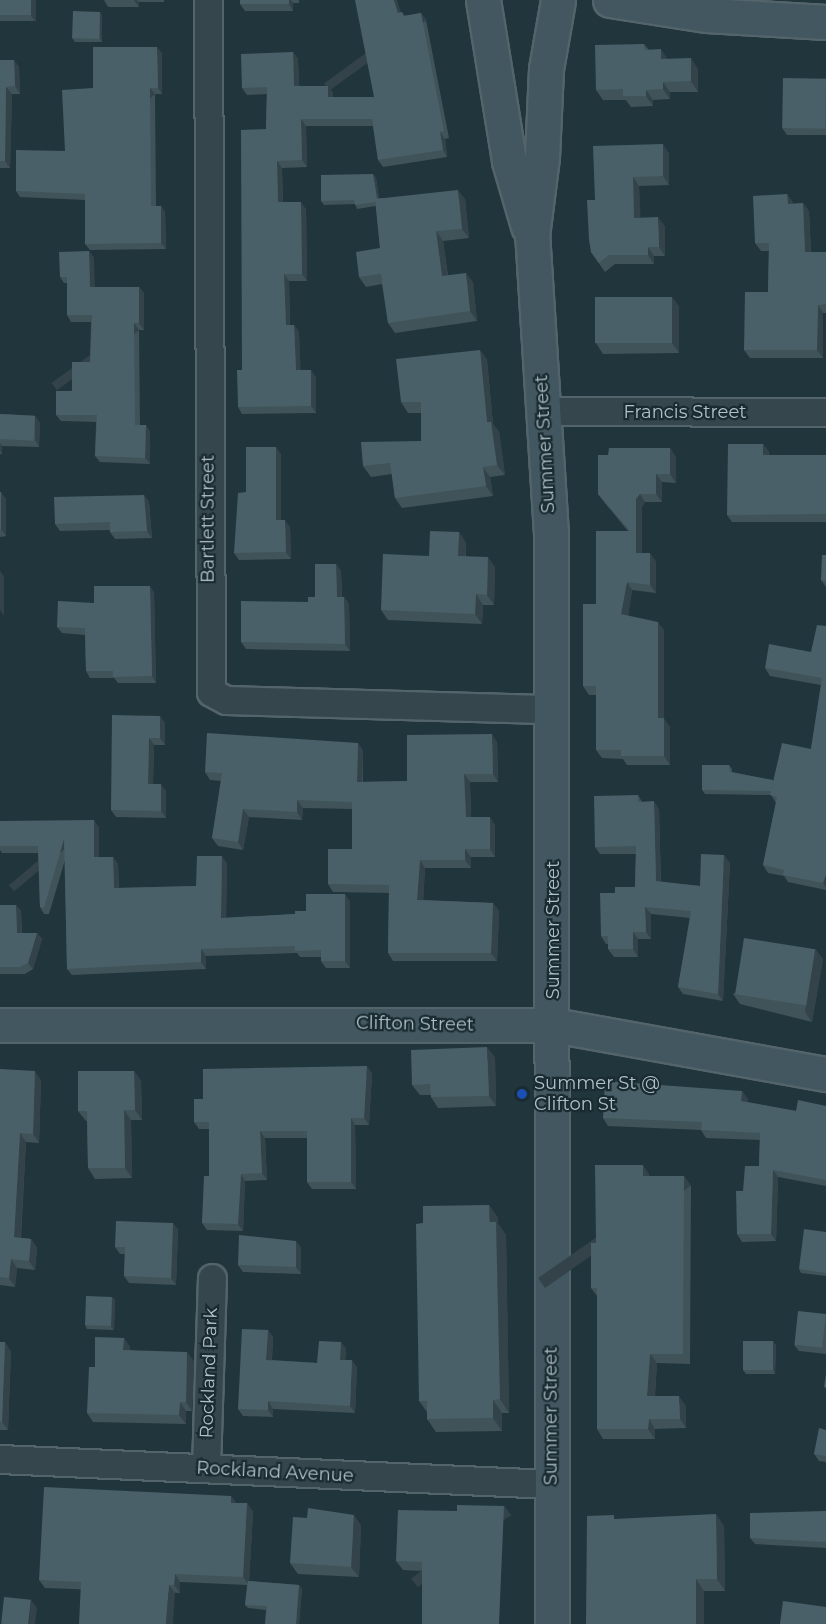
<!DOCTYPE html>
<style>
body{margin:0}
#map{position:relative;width:826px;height:1624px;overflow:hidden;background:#21353c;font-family:Montserrat,sans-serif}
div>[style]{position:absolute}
.roads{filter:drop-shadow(2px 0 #53646a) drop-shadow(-2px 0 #53646a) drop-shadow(0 2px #53646a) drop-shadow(0 -2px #53646a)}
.street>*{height:27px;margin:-13.5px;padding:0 13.5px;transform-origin:13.5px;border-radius:13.5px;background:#35464d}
.secondary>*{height:33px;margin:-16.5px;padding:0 16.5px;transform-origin:16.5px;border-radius:16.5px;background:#425760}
.wall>*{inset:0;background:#3f5359;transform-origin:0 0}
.shaded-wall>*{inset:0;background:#334349;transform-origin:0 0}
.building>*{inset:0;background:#496068;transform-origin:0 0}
.dots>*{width:16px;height:16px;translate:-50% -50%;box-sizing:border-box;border:3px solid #1a2b31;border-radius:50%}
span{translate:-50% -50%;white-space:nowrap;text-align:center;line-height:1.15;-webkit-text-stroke:4.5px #1a2b31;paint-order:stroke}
.street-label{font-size:18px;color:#b0c1c8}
.poi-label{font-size:18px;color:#b0c1c8}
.left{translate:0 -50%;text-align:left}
</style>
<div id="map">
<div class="roads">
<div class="street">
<div style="left:208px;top:0;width:692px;rotate:89.75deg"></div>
<div style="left:211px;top:692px;width:17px;rotate:28deg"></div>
<div style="left:226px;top:700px;width:327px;rotate:1.6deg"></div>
<div style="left:544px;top:411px;width:282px;rotate:0.2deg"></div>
<div style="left:0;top:1459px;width:552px;rotate:2.6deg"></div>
<div style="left:206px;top:1468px;width:190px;rotate:-88.2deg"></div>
</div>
<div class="secondary">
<div style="left:483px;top:0;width:163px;rotate:80.8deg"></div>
<div style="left:509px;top:161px;width:68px;rotate:73.7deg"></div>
<div style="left:610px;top:0;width:97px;rotate:8.9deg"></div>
<div style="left:706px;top:15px;width:120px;rotate:3.3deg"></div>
<div style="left:0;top:1025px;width:553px"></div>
<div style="left:553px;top:1025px;width:277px;rotate:10.2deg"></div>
<div style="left:552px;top:1624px;width:1090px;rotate:-90.05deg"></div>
<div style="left:551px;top:534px;width:299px;rotate:-93.6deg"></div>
<div style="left:532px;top:236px;width:80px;rotate:-82.8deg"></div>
<div style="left:542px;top:157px;width:88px;rotate:-87.4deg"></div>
<div style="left:546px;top:69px;width:70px;rotate:-80.1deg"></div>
</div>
</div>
<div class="wall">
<div style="left:0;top:0;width:36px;height:21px"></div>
<div style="clip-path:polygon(104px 0,164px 0,164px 2px,139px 2px,139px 7px,108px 7px)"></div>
<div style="clip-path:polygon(240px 0,299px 0,299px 3px,293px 3px,293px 11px,245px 11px,240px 4px)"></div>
<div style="clip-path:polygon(100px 12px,102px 15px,102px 42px,75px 42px,72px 38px)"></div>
<div style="clip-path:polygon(401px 12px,402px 12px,405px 16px,421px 13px,426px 20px,449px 138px,445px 139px,447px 157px,383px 167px,378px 160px,373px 126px,306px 126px,307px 167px,282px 168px,283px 202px,306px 209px,307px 281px,289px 281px,290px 325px,294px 325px,299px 332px,300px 370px,316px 377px,316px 413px,242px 414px,238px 407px,242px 370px,266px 129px,267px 94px,247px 95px,242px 88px,293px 52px,298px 59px,299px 86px,328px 86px,333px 93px,333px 97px,374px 97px)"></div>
<div style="clip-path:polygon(644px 44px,649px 50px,668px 59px,698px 69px,698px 92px,670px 92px,670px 99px,653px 100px,653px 106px,631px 107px,626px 100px,603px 100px,596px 90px)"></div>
<div style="clip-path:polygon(162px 53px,162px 94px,155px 94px,156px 206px,161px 206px,165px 212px,166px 249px,90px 250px,85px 244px,85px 200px,20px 197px,16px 191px,65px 151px,93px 88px)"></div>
<div style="clip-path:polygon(0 60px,14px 60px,19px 67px,20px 94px,12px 94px,10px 168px,0 168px)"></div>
<div style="clip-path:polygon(826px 79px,826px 135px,787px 135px,782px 128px)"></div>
<div style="clip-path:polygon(669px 153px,669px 185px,639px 186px,640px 218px,665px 226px,665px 256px,654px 256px,654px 264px,615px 264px,605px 272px,591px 252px,595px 200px)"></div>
<div style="clip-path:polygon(373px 174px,376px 178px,379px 198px,465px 199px,469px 238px,443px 241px,448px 275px,473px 282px,477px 321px,395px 333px,388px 323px,382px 284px,366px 287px,359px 277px,380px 248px,376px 206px,357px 209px,355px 204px,324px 205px,321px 201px)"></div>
<div style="clip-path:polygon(787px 194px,793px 204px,803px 203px,809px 211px,811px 252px,826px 252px,826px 313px,823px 313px,823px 358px,750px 358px,744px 350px,768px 292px,769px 251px,761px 251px,755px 243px)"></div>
<div style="clip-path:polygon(89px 251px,94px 258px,94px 287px,139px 287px,144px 293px,144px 330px,139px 330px,140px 425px,146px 425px,150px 432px,150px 464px,100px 462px,95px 456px,96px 422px,61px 421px,56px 415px,90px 362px,91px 322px,71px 322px,67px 315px,67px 283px,64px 283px,60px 277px)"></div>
<div style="clip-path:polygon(672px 297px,679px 307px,679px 353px,603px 354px,596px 343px)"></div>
<div style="clip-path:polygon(480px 350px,487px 360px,493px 424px,499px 432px,505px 475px,490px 477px,493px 496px,402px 508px,395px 498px,392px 474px,371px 477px,363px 466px,421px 441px,421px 413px,408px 413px,401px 402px)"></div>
<div style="clip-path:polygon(0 414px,35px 416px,40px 423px,39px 447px,2px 446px,2px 454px,0 454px)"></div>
<div style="clip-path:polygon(763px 444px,769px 452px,769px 455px,826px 455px,826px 522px,732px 522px,727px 515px)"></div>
<div style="clip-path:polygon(670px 448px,676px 457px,676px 483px,662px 482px,662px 502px,645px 502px,642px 507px,642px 553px,650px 553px,656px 562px,656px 593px,632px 590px,628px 616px,664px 630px,664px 719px,670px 727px,670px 765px,627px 765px,623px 759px,602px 758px,596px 750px,596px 695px,589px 695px,583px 686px,596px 604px,628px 531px,604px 502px,598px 494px,608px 455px)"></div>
<div style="clip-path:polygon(281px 454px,281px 520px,290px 527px,291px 559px,239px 560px,234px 553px,246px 492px)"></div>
<div style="clip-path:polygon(0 492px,6px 499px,6px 536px,0 537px)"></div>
<div style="clip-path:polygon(144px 495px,149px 502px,152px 538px,115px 539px,110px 532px,110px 530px,60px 531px,55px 524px)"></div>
<div style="clip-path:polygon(459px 532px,466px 543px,466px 556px,495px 567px,494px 605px,483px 605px,482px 624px,388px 620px,381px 610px,429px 556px)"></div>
<div style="clip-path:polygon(826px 555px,826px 587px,821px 580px)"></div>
<div style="clip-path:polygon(336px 564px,341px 571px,342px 597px,344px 597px,349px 604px,350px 651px,246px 649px,241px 642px,308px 602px,315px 597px)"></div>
<div style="left:0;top:571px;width:7px;height:45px;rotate:56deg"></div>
<div style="clip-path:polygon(154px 592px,156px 683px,118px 683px,114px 678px,90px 678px,86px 671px,85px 635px,62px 633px,57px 627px,94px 603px)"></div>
<div style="clip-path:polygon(826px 626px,826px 890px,788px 882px,784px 876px,768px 873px,763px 865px,776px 803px,771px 795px,705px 794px,702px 790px,729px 765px,732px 769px,732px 772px,774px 781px,811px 749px,821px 685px,770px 676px,765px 668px,811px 652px)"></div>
<div style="clip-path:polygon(160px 716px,165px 723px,165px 745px,154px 745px,153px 784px,166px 791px,166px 818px,116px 817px,111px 810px)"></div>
<div style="clip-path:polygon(497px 742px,498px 782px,470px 782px,471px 817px,495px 825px,495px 857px,471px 857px,471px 868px,425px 868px,423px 900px,493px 903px,499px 911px,497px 961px,393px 961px,388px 953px,389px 893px,333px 892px,328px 884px,352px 849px,352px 809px,303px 808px,302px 820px,249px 817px,243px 850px,218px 846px,212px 838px,221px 781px,210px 780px,205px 772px,358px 743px,363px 751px,363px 782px,407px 781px)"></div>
<div style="clip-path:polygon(638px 795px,642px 802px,659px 809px,661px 882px,700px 886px,730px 863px,723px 1001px,683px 994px,678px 987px,690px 918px,651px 914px,651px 939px,638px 939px,638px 957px,614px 957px,608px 949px,608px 944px,606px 944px,601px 936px,615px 893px,635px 887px,636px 854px,600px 854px,595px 847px)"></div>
<div style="clip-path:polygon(0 821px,99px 827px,99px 857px,113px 857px,118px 864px,119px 888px,196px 886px,227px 863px,226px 918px,295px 914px,350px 901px,350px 968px,326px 968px,321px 961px,321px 957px,300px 957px,297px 953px,206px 956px,206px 969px,72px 975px,67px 969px,65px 860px,49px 914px,44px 914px,40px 907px,38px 853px,2px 853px,0 850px)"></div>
<div style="clip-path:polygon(0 905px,16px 905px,21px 911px,22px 933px,37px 933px,42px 939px,33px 969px,25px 974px,0 974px)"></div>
<div style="clip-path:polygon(815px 949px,823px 959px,812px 1022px,740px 1004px,733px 994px)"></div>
<div style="clip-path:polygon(495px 1057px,496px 1106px,438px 1108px,431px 1097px,431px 1095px,420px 1095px,412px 1085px)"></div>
<div style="clip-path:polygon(0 1069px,41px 1080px,39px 1143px,26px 1142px,21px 1238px,31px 1239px,37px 1248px,35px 1270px,17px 1268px,15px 1287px,0 1285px)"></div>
<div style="clip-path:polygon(134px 1071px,141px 1081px,142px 1120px,131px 1120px,132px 1178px,95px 1179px,88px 1168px,87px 1121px,86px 1121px,78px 1111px)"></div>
<div style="clip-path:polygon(372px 1073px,369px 1125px,355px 1125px,356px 1189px,312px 1189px,307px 1182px,307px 1138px,265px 1138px,267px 1180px,245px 1181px,243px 1231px,207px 1230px,202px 1223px,209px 1176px,209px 1129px,199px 1129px,194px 1122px,203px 1099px)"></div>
<div style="clip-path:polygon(742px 1091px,748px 1099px,747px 1102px,796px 1111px,826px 1106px,826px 1186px,778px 1177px,776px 1241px,742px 1242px,737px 1234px,743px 1191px,759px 1166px,760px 1140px,706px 1138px,701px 1130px,608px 1126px,603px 1118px)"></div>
<div style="clip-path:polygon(649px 1174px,649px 1176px,684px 1176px,691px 1186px,690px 1364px,657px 1363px,655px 1396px,686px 1406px,686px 1428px,655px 1429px,655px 1439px,603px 1439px,597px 1429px,597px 1296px,591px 1288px,596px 1243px)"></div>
<div style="clip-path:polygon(489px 1205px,498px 1218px,498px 1224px,506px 1235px,509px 1413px,502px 1413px,502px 1431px,436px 1432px,427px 1419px,427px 1412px,419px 1401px,423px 1223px)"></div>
<div style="clip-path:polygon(173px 1223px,178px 1230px,176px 1285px,129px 1283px,124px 1276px,125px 1254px,120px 1254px,115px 1247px)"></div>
<div style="clip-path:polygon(826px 1232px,826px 1276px,801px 1273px,799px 1269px)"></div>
<div style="clip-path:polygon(296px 1241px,301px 1248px,301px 1274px,243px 1272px,238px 1265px)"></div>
<div style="clip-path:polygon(112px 1297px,115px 1300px,114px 1330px,87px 1329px,85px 1325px)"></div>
<div style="clip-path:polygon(826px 1314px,826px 1354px,799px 1351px,794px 1345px)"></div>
<div style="clip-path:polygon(268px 1330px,273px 1337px,272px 1360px,317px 1363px,341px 1342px,346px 1349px,345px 1360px,357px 1367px,355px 1413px,273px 1409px,273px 1417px,243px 1416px,238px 1409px)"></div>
<div style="clip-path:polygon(124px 1338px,130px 1347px,130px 1350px,194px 1361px,192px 1411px,186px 1411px,186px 1424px,93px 1422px,87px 1413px,95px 1367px)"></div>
<div style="clip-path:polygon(0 1342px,11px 1351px,8px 1430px,0 1430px)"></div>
<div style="clip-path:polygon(776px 1345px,775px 1374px,746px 1374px,743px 1370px)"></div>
<div style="clip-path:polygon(826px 1430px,826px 1462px,819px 1461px,814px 1454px)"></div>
<div style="clip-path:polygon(231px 1496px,236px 1503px,247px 1503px,253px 1512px,249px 1581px,299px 1585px,302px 1589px,299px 1624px,265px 1624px,266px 1610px,248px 1608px,245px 1605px,247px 1585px,180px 1582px,180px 1593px,45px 1588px,39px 1580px)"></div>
<div style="clip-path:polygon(504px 1506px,511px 1515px,422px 1571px,403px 1570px,396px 1561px,457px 1511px)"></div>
<div style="clip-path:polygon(826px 1511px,826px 1548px,755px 1544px,750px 1538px)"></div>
<div style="clip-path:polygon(616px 1519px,724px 1526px,725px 1591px,704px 1591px)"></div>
<div style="clip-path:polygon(361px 1525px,359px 1577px,298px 1574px,290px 1563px)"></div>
</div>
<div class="shaded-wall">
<div style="clip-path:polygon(31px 0,36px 0,36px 22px,31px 16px)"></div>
<div style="clip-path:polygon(134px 0,137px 0,139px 2px,139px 7px)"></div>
<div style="clip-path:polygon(289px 0,291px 0,293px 3px,293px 11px,289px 4px)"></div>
<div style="clip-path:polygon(394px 0,397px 0,403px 20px,398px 13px)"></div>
<div style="clip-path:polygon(100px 12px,102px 15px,102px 42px,100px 38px)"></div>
<div style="left:421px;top:13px;width:9px;height:120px;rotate:54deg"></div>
<div style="clip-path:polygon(157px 47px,162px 53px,162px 94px,158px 88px)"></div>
<div style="clip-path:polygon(661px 49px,668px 60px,661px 59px)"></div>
<div style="clip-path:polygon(293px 52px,298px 59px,299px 93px,294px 86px)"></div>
<div style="clip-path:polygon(691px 58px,698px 69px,698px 92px,691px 81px)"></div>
<div style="clip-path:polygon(14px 60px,19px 67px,20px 94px,15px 86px)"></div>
<div style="clip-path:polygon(663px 82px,670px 92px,670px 99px,663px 89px)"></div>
<div style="clip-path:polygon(328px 86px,333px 93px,333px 104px,328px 97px)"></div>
<div style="clip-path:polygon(6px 87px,12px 94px,10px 168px,5px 161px)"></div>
<div style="left:150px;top:88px;width:8px;height:118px;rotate:50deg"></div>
<div style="clip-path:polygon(646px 90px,653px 100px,653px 106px,646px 96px)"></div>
<div style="clip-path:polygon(301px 119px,306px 126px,307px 167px,302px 160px)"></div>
<div style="clip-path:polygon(440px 132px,445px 139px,447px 157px,443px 150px)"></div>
<div style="clip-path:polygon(663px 144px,669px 153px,669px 185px,663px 176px)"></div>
<div style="clip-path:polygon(277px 161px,282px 168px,283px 209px,278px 202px)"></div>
<div style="clip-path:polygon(373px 174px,376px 178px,380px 206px,378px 202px)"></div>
<div style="clip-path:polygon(633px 177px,639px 186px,641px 227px,634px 218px)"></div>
<div style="clip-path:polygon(458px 190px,465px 199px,469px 238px,462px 229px)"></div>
<div style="clip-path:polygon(787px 194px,793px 202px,793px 212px,788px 204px)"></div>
<div style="clip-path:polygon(301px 202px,306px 209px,307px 281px,302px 274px)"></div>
<div style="clip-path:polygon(803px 203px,809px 211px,811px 260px,805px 252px)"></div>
<div style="clip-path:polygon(161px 206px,165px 212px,166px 249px,161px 243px)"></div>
<div style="clip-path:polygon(658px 217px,665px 226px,665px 256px,659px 247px)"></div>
<div style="clip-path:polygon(436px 231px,443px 241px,449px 286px,442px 276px)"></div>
<div style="clip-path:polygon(648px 247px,654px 256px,654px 264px,648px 255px)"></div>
<div style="clip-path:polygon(89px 251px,94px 258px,95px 293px,90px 287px)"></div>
<div style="clip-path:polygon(466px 273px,473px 282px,477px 321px,470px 311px)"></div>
<div style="clip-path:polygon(284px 274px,289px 281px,290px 332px,286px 325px)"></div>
<div style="clip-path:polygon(139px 287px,144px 293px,144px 330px,139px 323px)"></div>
<div style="clip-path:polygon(672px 297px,679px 307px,679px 353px,672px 343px)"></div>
<div style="clip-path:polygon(818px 305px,823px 313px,823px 358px,817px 350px)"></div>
<div style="left:134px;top:323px;width:9px;height:102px;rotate:54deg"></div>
<div style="clip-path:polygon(294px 325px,299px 332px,301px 377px,296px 370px)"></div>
<div style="clip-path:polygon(480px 350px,487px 360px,493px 424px,499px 432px,505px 475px,497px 465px,487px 422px)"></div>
<div style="clip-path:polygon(311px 370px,316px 377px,316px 413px,311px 406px)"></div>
<div style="clip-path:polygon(35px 416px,40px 423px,39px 447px,35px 440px)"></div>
<div style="clip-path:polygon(146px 425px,150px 432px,150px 464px,145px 458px)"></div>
<div style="clip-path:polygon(0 443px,2px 446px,2px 454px,0 451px)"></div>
<div style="clip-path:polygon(763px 444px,769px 452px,768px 462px,763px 455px)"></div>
<div style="clip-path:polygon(276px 447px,281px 454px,281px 527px,276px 520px)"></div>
<div style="clip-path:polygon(670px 448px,676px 457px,676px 483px,670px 474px)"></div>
<div style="clip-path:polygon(483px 467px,490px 477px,493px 496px,486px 486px)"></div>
<div style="clip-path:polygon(656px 474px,662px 482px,662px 502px,656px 494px)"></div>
<div style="clip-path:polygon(1px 492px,6px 499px,6px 536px,1px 529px)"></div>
<div style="clip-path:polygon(640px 494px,645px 502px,642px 507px,642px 562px,636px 553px,636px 499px)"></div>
<div style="clip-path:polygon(144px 495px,149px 502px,152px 538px,147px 531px)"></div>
<div style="clip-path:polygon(285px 520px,290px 527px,291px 559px,286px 552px)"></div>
<div style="clip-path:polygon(459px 532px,466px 543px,465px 566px,458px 556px)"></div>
<div style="clip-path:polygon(650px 553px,656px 562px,656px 593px,650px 585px)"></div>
<div style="clip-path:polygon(488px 557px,495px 567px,494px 605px,487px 595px)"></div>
<div style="clip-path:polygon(336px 564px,341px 571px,342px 604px,337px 597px)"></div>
<div style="clip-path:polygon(0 571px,4px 577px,4px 616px,0 610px)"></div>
<div style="clip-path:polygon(627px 582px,632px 590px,627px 623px,621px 614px)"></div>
<div style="clip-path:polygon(150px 586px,154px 592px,156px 683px,152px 676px)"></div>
<div style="clip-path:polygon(476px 594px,483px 605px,482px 624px,475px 614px)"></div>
<div style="clip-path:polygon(344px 597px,349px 604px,350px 651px,345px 644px)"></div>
<div style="clip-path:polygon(658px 622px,664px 630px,664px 719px,670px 727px,670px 765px,664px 756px,658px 718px)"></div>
<div style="clip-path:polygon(160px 716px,165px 723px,165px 745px,160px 738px)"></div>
<div style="clip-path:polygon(492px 734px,497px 742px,498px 782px,493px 774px)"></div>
<div style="clip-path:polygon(149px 738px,154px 745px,153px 791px,148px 784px)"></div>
<div style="clip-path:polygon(358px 743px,363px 751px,362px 790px,357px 782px)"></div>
<div style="clip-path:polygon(464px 774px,470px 782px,471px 825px,466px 817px)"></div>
<div style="clip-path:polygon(161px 784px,166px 791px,166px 818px,161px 811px)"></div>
<div style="clip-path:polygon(297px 800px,303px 808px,302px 820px,297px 812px)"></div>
<div style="clip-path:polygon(654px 801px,659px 809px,661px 889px,656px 881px)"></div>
<div style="clip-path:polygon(243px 809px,249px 817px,243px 850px,238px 842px)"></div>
<div style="clip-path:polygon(490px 817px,495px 825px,495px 857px,490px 849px)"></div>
<div style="clip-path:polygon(94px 820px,99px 827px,99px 864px,94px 857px)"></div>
<div style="left:64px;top:839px;width:8px;height:72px;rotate:50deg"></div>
<div style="clip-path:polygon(465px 849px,471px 857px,471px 868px,465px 860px)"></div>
<div style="clip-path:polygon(724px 855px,730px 863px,723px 1001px,718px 994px)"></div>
<div style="clip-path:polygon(222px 856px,227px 863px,226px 925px,221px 918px)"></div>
<div style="clip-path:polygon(113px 857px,118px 864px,119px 895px,114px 888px)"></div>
<div style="clip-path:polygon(420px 860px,425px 868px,423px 908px,417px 900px)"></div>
<div style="clip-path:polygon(826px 874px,826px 888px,823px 883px)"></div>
<div style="clip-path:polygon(345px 894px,350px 901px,350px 968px,345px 961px)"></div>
<div style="clip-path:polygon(493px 903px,499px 911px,497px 961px,491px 953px)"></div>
<div style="clip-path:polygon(16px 905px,21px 911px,22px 940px,17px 933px)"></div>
<div style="clip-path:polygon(645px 907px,651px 914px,651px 939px,646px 932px)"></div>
<div style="clip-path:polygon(633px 932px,638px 939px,638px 957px,633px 949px)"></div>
<div style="clip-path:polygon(37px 933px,42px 939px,33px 969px,28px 963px)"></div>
<div style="clip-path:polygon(201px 949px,206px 956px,206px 969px,201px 962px)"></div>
<div style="clip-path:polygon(815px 949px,823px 959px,812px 1022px,805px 1012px)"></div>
<div style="clip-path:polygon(487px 1047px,495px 1057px,496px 1106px,489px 1096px)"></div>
<div style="clip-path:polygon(367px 1066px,372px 1073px,369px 1125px,364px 1118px)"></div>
<div style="clip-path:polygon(35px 1071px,41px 1080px,39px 1143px,33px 1134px)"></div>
<div style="clip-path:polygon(134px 1071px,141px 1081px,142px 1120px,135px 1110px)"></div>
<div style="clip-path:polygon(742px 1091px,748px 1099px,747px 1108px,741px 1101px)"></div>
<div style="clip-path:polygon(124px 1110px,131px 1120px,132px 1178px,125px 1168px)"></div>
<div style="clip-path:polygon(351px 1118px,355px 1125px,356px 1189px,351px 1182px)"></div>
<div style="clip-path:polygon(260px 1131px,265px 1138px,267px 1180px,262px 1173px)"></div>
<div style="clip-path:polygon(20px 1133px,26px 1142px,20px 1246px,14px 1237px)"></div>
<div style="clip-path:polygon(643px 1165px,649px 1174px,650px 1186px,643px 1176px)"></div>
<div style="clip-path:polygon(773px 1170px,778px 1177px,776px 1241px,771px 1234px)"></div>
<div style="clip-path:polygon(241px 1174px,245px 1181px,243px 1231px,238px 1224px)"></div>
<div style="left:684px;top:1176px;width:12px;height:178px;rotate:55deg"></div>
<div style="clip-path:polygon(489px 1205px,498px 1218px,498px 1224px,506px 1235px,509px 1413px,500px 1399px)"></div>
<div style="clip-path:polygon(173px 1223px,178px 1230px,176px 1285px,171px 1278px)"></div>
<div style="clip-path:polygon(31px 1239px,37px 1248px,35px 1270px,29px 1261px)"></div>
<div style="clip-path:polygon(296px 1241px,301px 1248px,301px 1274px,296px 1267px)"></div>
<div style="clip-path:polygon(11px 1259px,17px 1268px,15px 1287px,9px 1278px)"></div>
<div style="clip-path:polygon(112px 1297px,115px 1300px,114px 1330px,111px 1327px)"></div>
<div style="clip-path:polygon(268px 1330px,273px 1337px,271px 1367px,266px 1360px)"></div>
<div style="clip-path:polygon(124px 1338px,130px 1347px,130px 1359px,123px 1350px)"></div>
<div style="clip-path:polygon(773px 1341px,776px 1345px,775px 1374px,773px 1370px)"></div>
<div style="clip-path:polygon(5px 1342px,11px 1351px,8px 1430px,2px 1422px)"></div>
<div style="clip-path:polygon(341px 1342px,346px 1349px,345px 1367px,340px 1360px)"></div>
<div style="clip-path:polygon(187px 1352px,194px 1361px,192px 1411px,186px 1402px)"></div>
<div style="clip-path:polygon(650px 1354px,657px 1363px,654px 1406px,647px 1396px)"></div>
<div style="clip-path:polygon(352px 1360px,357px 1367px,355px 1413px,350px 1406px)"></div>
<div style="clip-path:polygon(679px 1396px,686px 1406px,686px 1428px,680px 1419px)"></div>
<div style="clip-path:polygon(493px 1400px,502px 1413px,502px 1431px,493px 1418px)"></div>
<div style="clip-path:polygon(268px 1401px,273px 1409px,273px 1417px,268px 1410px)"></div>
<div style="clip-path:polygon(180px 1402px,186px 1411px,186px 1424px,179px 1415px)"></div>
<div style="clip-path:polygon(649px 1419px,655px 1429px,655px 1439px,648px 1429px)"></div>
<div style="clip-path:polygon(231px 1496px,237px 1504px,231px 1503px)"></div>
<div style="clip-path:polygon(247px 1503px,253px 1512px,249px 1585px,243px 1577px)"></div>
<div style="left:504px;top:1506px;width:11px;height:118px;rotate:52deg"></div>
<div style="clip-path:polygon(716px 1514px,724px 1526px,725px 1591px,717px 1579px)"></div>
<div style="clip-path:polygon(354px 1515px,361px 1525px,359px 1577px,351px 1567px)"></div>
<div style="clip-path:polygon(175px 1574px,180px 1582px,180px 1593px,174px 1585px)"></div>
<div style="clip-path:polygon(696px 1579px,704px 1591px,704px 1624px,696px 1624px)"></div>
<div style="clip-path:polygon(169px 1585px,175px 1593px,173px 1624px,166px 1624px)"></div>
<div style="clip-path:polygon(299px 1585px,302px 1589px,299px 1624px,296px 1624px)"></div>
<div style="clip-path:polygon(31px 1600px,37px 1608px,35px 1624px,29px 1624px)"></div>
</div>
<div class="building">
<div style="left:0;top:0;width:31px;height:15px"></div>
<div style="left:240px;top:0;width:49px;height:4px"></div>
<div style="clip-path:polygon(355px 0,394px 0,398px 13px,402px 12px,403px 16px,421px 13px,444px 131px,440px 132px,443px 150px,378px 160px,372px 119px,301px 119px,302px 160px,277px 161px,278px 202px,301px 202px,302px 274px,284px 274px,286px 325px,294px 325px,296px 370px,311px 370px,311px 406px,238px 407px,237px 370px,242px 370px,241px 130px,266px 129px,267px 87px,242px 88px,241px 54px,293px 52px,294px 86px,328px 86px,328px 97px,374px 97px)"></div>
<div style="left:73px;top:11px;width:27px;height:27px;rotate:2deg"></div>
<div style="clip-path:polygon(644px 44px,645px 50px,661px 49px,661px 59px,691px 58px,691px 81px,663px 82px,663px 89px,646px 90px,646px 96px,623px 96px,623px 89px,596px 90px,595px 45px)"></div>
<div style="clip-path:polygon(93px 47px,157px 47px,158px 88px,150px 88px,151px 206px,161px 206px,161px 243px,85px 244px,85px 194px,16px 191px,16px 150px,65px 151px,62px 90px,93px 88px)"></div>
<div style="clip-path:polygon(0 60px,14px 60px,15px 86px,6px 87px,5px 161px,0 161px)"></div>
<div style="left:783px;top:78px;width:43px;height:50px;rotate:1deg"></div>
<div style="clip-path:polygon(663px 144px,663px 176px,633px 177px,634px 218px,658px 217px,659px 247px,648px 247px,648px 255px,609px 255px,599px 263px,591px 252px,589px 240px,587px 200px,595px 200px,593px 146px)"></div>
<div style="clip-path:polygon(373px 174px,377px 199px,375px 199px,375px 202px,355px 205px,354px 200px,321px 201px,321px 175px)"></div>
<div style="clip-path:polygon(458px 190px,462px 229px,436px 231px,442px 276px,466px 273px,470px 311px,388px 323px,381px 274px,359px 277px,356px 252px,380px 248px,375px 199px)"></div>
<div style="clip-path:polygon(787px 194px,788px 204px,803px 203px,805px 252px,826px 252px,826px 304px,818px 305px,817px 350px,744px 350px,745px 292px,768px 292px,769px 243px,755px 243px,753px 196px)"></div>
<div style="clip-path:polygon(89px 251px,90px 287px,139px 287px,139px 323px,134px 323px,135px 425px,146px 425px,145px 458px,95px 456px,97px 415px,56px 415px,56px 391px,72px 391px,72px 362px,90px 362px,92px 315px,67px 315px,67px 277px,60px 277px,59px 252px)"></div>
<div style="left:672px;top:297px;width:46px;height:77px;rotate:90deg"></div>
<div style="clip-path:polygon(480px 350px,487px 422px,491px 422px,497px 465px,483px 467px,486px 486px,395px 498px,390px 463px,363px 466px,361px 442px,421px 441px,421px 402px,401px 402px,396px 359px)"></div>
<div style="left:0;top:414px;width:35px;height:25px;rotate:3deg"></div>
<div style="clip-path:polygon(728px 444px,763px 444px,763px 455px,826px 455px,826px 514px,727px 515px)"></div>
<div style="clip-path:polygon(246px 447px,276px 447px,276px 520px,285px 520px,286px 552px,234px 553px,238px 493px,246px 492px)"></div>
<div style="clip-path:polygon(609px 448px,670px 448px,670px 474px,656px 474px,656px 494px,640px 494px,636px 499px,636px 553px,650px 553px,650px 585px,627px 582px,621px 614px,658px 622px,658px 718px,664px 718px,664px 756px,621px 756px,621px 750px,596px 750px,596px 686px,583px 686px,583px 604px,596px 604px,596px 531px,630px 531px,598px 494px,598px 455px,608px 455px)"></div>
<div style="left:0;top:492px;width:1px;height:37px"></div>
<div style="clip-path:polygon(144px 495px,147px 531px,110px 532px,110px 522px,55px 524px,54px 497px)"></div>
<div style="clip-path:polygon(430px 531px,459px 532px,458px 556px,488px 557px,487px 595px,476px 594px,475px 614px,381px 610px,383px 554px,429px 556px)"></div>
<div style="clip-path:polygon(822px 555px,826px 555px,826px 581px,821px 580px)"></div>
<div style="clip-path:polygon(315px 564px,336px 564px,337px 597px,344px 597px,345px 644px,241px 642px,241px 601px,308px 602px,308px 597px,315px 597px)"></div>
<div style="clip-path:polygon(94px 586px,150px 586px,152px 676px,113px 677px,113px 671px,86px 671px,85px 628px,57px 627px,58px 601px,94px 603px)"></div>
<div style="clip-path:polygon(817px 625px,826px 626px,826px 874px,823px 883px,783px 875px,784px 870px,763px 865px,777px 797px,770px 795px,782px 743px,811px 749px,822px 678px,765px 668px,769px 644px,811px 652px)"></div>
<div style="clip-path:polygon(112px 715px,160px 716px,160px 738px,149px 738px,148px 784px,161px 784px,161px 811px,111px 810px)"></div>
<div style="clip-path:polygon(207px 733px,358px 743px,357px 782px,407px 781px,407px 735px,492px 734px,493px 774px,464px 774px,466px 817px,490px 817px,490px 849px,465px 849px,465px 860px,420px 860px,417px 900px,493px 903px,491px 953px,388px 953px,389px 885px,328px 884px,328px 849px,352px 849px,352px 802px,297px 800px,297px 812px,243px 809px,238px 842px,212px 838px,222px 773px,205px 772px)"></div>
<div style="clip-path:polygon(702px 765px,729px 765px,730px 772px,773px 780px,771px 791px,702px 790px)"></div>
<div style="clip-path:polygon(638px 795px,638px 802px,654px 801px,656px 881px,700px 886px,701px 854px,724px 855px,718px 994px,678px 987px,691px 911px,645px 907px,646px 932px,633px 932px,633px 949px,608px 949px,608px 936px,601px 936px,600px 893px,615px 893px,615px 887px,635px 887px,636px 846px,595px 847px,594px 796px)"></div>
<div style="clip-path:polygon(94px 820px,94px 857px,113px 857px,114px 888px,196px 886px,197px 856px,222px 856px,221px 918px,295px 914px,295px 911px,306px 911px,306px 894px,345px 894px,345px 961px,321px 961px,321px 950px,295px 951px,295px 946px,201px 949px,201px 962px,67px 969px,64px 839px,44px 908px,40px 907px,38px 846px,0 846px,0 821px)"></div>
<div style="clip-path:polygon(0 905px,16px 905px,17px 933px,37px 933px,28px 963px,20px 967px,0 967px)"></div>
<div style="left:744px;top:938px;width:72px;height:57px;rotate:9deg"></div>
<div style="clip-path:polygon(487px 1047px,489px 1096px,431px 1097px,430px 1084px,412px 1085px,411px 1050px)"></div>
<div style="clip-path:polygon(367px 1066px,364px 1118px,351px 1118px,351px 1182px,307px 1182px,307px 1131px,260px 1131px,262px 1173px,241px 1174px,238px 1224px,202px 1223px,204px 1176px,209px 1176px,209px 1122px,194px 1122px,194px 1099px,203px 1099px,203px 1069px)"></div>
<div style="clip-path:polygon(0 1069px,35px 1071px,33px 1134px,20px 1133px,14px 1237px,31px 1239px,29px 1261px,11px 1259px,9px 1278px,0 1277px)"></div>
<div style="clip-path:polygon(78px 1071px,134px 1071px,135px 1110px,124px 1110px,125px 1168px,88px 1168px,87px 1111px,78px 1111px)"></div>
<div style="clip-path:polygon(605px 1081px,742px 1091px,741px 1101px,796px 1111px,798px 1100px,826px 1106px,826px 1180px,773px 1170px,771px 1234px,737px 1234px,736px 1191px,743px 1191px,745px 1166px,759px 1166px,760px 1133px,701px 1130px,702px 1122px,603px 1118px)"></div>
<div style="clip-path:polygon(595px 1165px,643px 1165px,643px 1176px,684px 1176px,683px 1354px,650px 1354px,647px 1396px,679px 1396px,680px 1419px,649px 1419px,648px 1429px,597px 1429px,597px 1288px,591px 1288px,591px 1243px,596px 1243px)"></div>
<div style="clip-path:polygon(489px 1205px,489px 1222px,496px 1222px,500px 1399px,493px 1400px,493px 1418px,427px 1419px,427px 1401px,419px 1401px,416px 1224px,423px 1223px,423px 1206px)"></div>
<div style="clip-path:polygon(116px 1221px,173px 1223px,171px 1278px,124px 1276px,125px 1247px,115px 1247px)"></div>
<div style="clip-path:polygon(804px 1229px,826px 1232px,826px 1273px,799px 1269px)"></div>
<div style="clip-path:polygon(239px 1235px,296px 1241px,296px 1267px,238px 1265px)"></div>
<div style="left:86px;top:1296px;width:26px;height:29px;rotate:2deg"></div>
<div style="left:798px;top:1311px;width:28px;height:34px;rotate:6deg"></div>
<div style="clip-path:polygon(242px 1329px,268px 1330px,266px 1360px,317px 1363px,319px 1341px,341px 1342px,340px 1360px,352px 1360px,350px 1406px,268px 1401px,268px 1410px,238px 1409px)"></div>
<div style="clip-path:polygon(95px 1337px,124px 1338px,123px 1350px,187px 1352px,186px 1402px,180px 1402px,179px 1415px,87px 1413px,89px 1367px,95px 1367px)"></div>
<div style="left:743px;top:1341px;width:30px;height:29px"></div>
<div style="clip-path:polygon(0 1342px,5px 1342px,2px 1422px,0 1421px)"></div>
<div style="clip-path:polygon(826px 1374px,826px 1388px,824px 1387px)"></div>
<div style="clip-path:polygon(819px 1428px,826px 1430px,826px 1456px,814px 1454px)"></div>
<div style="clip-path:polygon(44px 1487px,231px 1496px,231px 1503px,247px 1503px,243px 1577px,175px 1574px,174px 1585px,169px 1585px,166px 1624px,79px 1624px,81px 1582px,39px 1580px)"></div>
<div style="clip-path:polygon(457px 1505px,504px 1506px,499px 1624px,422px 1624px,422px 1562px,396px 1561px,398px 1510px,457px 1511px)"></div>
<div style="clip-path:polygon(308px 1508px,354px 1515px,351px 1567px,290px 1563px,293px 1517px,307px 1518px)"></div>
<div style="clip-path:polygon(826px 1511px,826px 1542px,750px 1538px,750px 1513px)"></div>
<div style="clip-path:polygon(716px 1514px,717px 1579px,696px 1579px,696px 1624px,586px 1624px,587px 1516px,614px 1515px,614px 1519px)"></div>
<div style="clip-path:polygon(248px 1581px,299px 1585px,296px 1624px,265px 1624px,267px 1606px,245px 1605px)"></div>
<div style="left:4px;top:1597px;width:27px;height:27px;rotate:6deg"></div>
<div style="clip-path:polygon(783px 1601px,826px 1607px,826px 1624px,780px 1624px)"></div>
</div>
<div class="dots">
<div style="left:522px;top:1094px;background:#1a4fb4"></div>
</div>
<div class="street-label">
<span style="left:685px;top:412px">Francis Street</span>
<span style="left:545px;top:444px;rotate:-93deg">Summer Street</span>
<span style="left:208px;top:519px;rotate:-90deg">Bartlett Street</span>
<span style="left:553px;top:930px;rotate:-90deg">Summer Street</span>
<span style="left:415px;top:1024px;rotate:1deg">Clifton Street</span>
<span style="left:209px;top:1373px;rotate:-88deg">Rockland Park</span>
<span style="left:551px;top:1416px;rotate:-90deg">Summer Street</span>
<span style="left:275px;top:1472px;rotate:3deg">Rockland Avenue</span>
</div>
<div class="poi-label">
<span class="left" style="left:534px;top:1094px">Summer St @<br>Clifton St</span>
</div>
</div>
